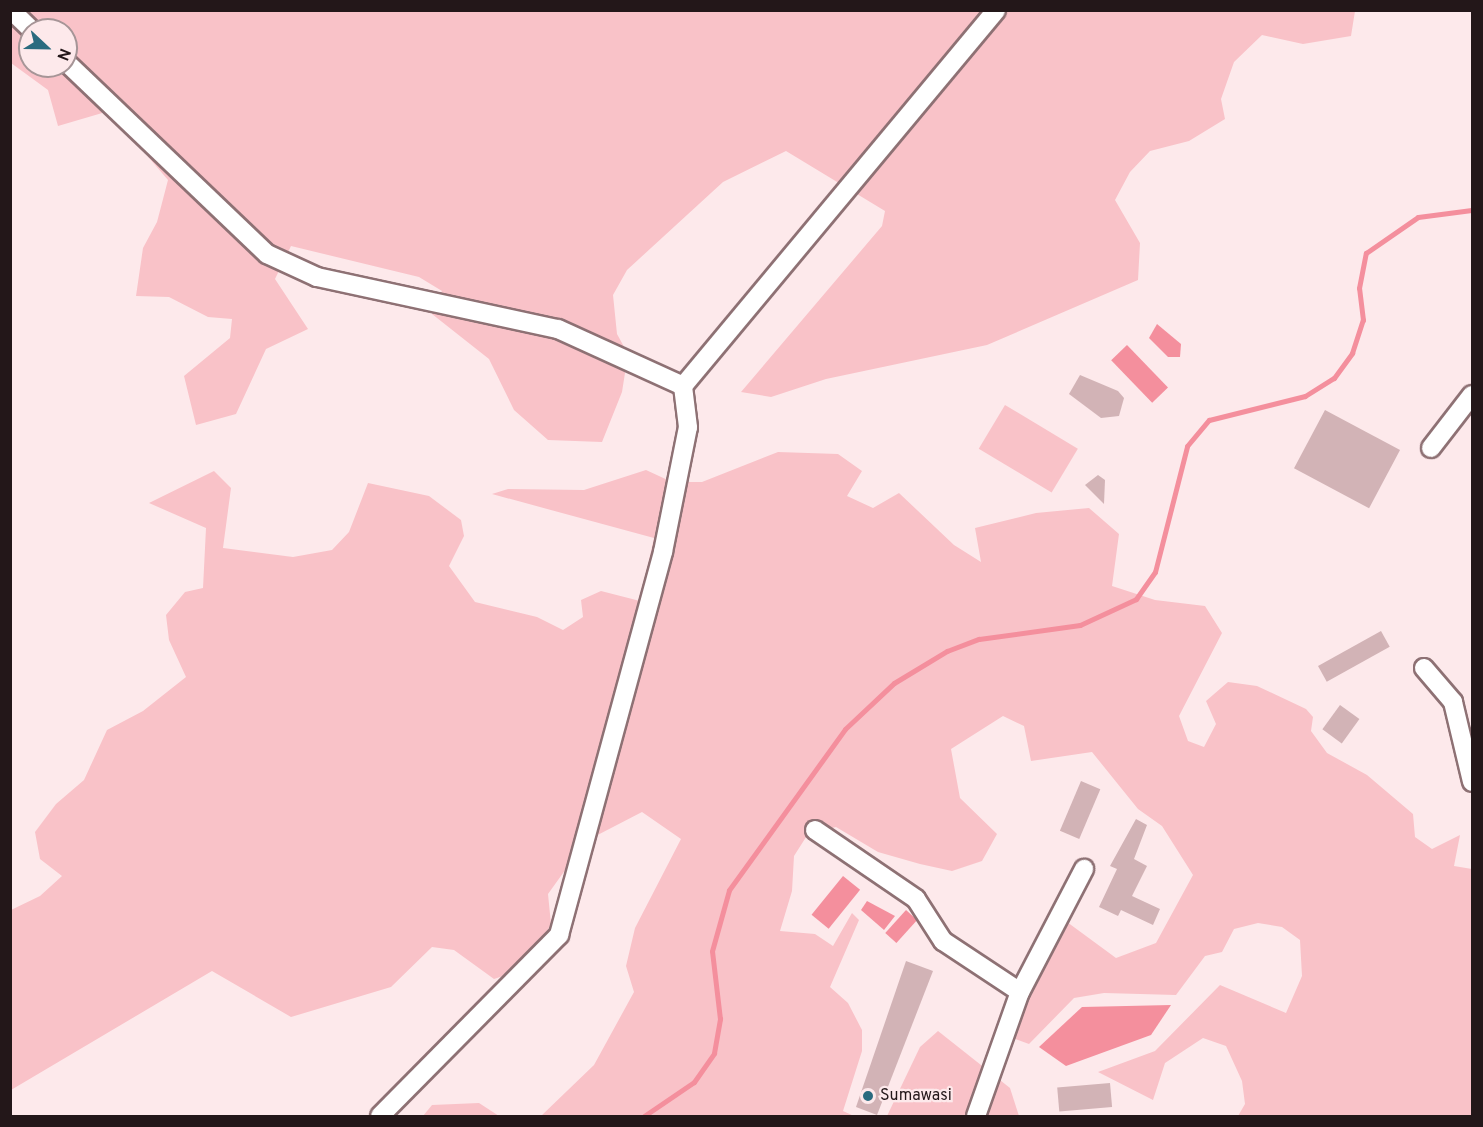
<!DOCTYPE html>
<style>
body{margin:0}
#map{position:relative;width:1483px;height:1127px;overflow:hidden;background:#fde9eb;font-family:Overpass,sans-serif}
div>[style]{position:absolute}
.green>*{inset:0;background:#f9c2c8;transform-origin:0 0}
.water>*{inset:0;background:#f48f9d;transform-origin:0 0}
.stream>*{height:5px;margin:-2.5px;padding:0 2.5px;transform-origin:2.5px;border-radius:2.5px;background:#f48f9d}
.building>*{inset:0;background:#d2b3b6;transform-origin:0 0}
.roads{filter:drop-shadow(2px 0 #8e7174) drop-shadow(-2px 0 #8e7174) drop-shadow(0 2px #8e7174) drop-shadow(0 -2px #8e7174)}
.minor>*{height:18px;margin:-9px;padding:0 9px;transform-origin:9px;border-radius:9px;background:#fff}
.dots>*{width:16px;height:16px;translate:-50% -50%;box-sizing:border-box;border:3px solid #fde9eb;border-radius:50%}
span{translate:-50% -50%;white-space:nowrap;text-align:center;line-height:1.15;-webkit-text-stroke:4.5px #fde9eb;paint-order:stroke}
.poi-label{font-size:16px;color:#231719}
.left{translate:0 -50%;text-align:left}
.frame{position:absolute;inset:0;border:12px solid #231719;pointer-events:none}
.north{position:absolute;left:18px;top:18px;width:60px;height:60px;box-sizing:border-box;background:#fde9eb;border:2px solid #a69597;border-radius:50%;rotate:112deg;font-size:16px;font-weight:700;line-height:24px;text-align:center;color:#231719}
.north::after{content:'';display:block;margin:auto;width:21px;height:27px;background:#2a6b7f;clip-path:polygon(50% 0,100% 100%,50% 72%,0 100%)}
</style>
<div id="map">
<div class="green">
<div style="clip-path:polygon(evenodd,11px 10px,1355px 11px,1351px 36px,1303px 44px,1262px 35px,1234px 62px,1221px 99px,1225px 119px,1189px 141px,1150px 151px,1130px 172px,1115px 200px,1140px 243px,1138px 280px,987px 345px,826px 379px,771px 397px,741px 392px,882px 226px,885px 211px,786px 151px,723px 182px,627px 270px,613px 295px,617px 334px,628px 354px,622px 392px,602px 442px,548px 440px,514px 410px,489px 359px,432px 314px,442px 291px,419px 277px,291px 246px,275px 279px,308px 329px,266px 349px,236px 414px,196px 425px,184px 376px,230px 338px,232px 319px,208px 317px,169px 297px,136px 296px,143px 248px,157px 222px,168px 180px,109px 111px,58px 126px,48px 90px,11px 63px,11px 10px,30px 30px,66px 30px,66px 66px,30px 66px,30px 30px)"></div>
<div style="left:1005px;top:405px;width:85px;height:51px;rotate:31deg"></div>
<div style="clip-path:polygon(778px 452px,838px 454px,862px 471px,847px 496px,873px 508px,899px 493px,954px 545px,981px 562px,975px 528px,1036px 513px,1089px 508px,1119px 534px,1112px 586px,1155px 600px,1205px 606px,1222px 633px,1179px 716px,1188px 741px,1204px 747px,1216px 724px,1206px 701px,1228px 682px,1257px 686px,1306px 709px,1313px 717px,1311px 731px,1327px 753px,1367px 775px,1413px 814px,1415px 837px,1432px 849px,1460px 835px,1454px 866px,1472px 869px,1472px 1116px,1238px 1116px,1245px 1104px,1242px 1081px,1226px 1046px,1203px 1038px,1165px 1063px,1153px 1100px,1098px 1072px,1155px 1051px,1220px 985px,1286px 1013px,1302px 976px,1300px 940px,1282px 927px,1258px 923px,1234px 929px,1222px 952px,1205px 956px,1176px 995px,1104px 993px,1074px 998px,1029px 1044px,1010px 1037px,1067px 922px,1116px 958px,1156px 943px,1193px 875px,1162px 826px,1138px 809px,1092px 752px,1031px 761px,1024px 726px,1003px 716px,951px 749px,960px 798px,997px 834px,982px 861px,952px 871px,920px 864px,878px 852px,836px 827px,808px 834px,794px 856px,792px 891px,780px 931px,815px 934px,833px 946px,852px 913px,859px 920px,830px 987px,848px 1003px,862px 1030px,862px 1051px,843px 1111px,854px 1116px,541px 1116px,594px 1065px,634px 992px,626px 966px,635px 928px,681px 839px,642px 812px,586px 841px,548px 894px,551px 924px,533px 956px,512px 973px,494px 979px,454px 950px,432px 947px,391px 987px,291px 1017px,212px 971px,11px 1090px,11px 910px,40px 896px,62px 876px,40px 859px,35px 832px,56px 804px,84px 780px,107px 730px,143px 711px,186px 677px,169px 640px,166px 615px,185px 592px,203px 588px,206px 528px,149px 503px,214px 471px,231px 488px,223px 548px,293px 557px,332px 550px,349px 532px,368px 483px,429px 496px,461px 520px,464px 536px,449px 566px,475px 602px,537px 617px,563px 630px,583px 617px,581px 600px,601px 591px,640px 601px,654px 538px,492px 494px,508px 489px,584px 490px,646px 470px,672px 482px,702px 482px)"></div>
<div style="clip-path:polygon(938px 1031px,1010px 1088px,1019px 1116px,887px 1116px,920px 1047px)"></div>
<div style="clip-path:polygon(479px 1103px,499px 1116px,423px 1116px,432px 1105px)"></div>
</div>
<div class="water">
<div style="clip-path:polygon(1157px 324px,1181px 344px,1180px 357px,1168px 357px,1149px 338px)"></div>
<div style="left:1127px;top:345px;width:59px;height:22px;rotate:46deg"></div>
<div style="left:843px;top:876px;width:22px;height:50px;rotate:39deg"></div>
<div style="clip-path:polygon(867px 901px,895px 916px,884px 930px,861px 910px)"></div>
<div style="left:906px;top:910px;width:15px;height:31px;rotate:42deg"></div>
<div style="clip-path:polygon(1171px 1005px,1151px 1035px,1066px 1066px,1039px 1047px,1082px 1007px)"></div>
</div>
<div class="stream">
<div style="left:644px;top:1116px;width:60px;rotate:-34.2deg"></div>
<div style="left:694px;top:1082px;width:35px;rotate:-55deg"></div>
<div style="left:714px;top:1053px;width:35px;rotate:-80deg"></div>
<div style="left:720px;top:1019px;width:68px;rotate:-96.7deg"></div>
<div style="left:712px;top:951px;width:63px;rotate:-74.4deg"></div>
<div style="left:729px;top:890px;width:198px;rotate:-54.2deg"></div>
<div style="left:845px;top:729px;width:67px;rotate:-43.2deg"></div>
<div style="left:894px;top:683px;width:62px;rotate:-31.1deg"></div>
<div style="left:947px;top:651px;width:34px;rotate:-21deg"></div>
<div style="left:979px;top:639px;width:102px;rotate:-7.9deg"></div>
<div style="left:1080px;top:625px;width:62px;rotate:-24.9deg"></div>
<div style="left:1136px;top:599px;width:33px;rotate:-55deg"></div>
<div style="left:1155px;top:572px;width:130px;rotate:-75.7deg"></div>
<div style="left:1187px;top:446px;width:34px;rotate:-50deg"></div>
<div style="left:1209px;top:420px;width:99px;rotate:-14deg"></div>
<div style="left:1305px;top:396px;width:34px;rotate:-32deg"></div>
<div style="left:1334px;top:378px;width:31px;rotate:-54deg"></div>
<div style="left:1352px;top:353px;width:35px;rotate:-72deg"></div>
<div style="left:1363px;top:320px;width:32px;rotate:-97deg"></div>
<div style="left:1359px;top:288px;width:36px;rotate:-79deg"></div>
<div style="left:1366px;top:253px;width:63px;rotate:-34.7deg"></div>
<div style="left:1418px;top:217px;width:54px;rotate:-7.4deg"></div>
</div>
<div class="building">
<div style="clip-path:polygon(1080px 375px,1118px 391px,1124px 398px,1119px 416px,1101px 418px,1069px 394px)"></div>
<div style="left:1325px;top:410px;width:85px;height:66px;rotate:28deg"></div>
<div style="clip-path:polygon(1098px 475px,1105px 480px,1104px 504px,1085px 485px)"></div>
<div style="left:1381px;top:631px;width:18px;height:72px;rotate:61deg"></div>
<div style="left:1340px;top:705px;width:24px;height:30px;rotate:36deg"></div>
<div style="left:1081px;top:781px;width:21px;height:54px;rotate:23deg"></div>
<div style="clip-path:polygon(1136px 819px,1147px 825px,1134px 859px,1147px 866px,1132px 896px,1160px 909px,1153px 925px,1121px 910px,1118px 916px,1099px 907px,1117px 869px,1110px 866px)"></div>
<div style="clip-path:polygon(906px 961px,933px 971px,877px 1115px,856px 1107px)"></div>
<div style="left:1110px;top:1083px;width:24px;height:53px;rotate:85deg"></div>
</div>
<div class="roads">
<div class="minor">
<div style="left:11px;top:10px;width:29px;rotate:44deg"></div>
<div style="left:66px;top:62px;width:278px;rotate:43.7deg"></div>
<div style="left:267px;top:254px;width:55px;rotate:24.7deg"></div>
<div style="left:317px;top:277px;width:247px;rotate:12.2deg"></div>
<div style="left:558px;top:329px;width:137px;rotate:24.5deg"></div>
<div style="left:1431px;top:448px;width:67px;rotate:-52.3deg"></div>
<div style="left:1424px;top:668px;width:45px;rotate:49.5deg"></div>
<div style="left:1453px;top:702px;width:82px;rotate:76.6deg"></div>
<div style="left:815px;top:830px;width:122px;rotate:34.3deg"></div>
<div style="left:916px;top:899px;width:50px;rotate:57.3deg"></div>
<div style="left:943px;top:941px;width:92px;rotate:33.5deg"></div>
<div style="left:380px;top:1116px;width:255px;rotate:-45.3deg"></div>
<div style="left:559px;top:935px;width:397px;rotate:-74.8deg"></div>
<div style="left:663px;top:552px;width:127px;rotate:-78.7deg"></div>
<div style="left:688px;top:427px;width:41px;rotate:-97deg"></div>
<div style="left:683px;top:386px;width:489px;rotate:-50.2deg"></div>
<div style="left:976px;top:1116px;width:132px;rotate:-70.5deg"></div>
<div style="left:1020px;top:992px;width:139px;rotate:-62.5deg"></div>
</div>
</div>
<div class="dots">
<div style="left:868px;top:1096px;background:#2a6b7f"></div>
</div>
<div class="poi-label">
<span class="left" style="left:880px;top:1096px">Sumawasi</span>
</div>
<div class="frame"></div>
<div class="north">N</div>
</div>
